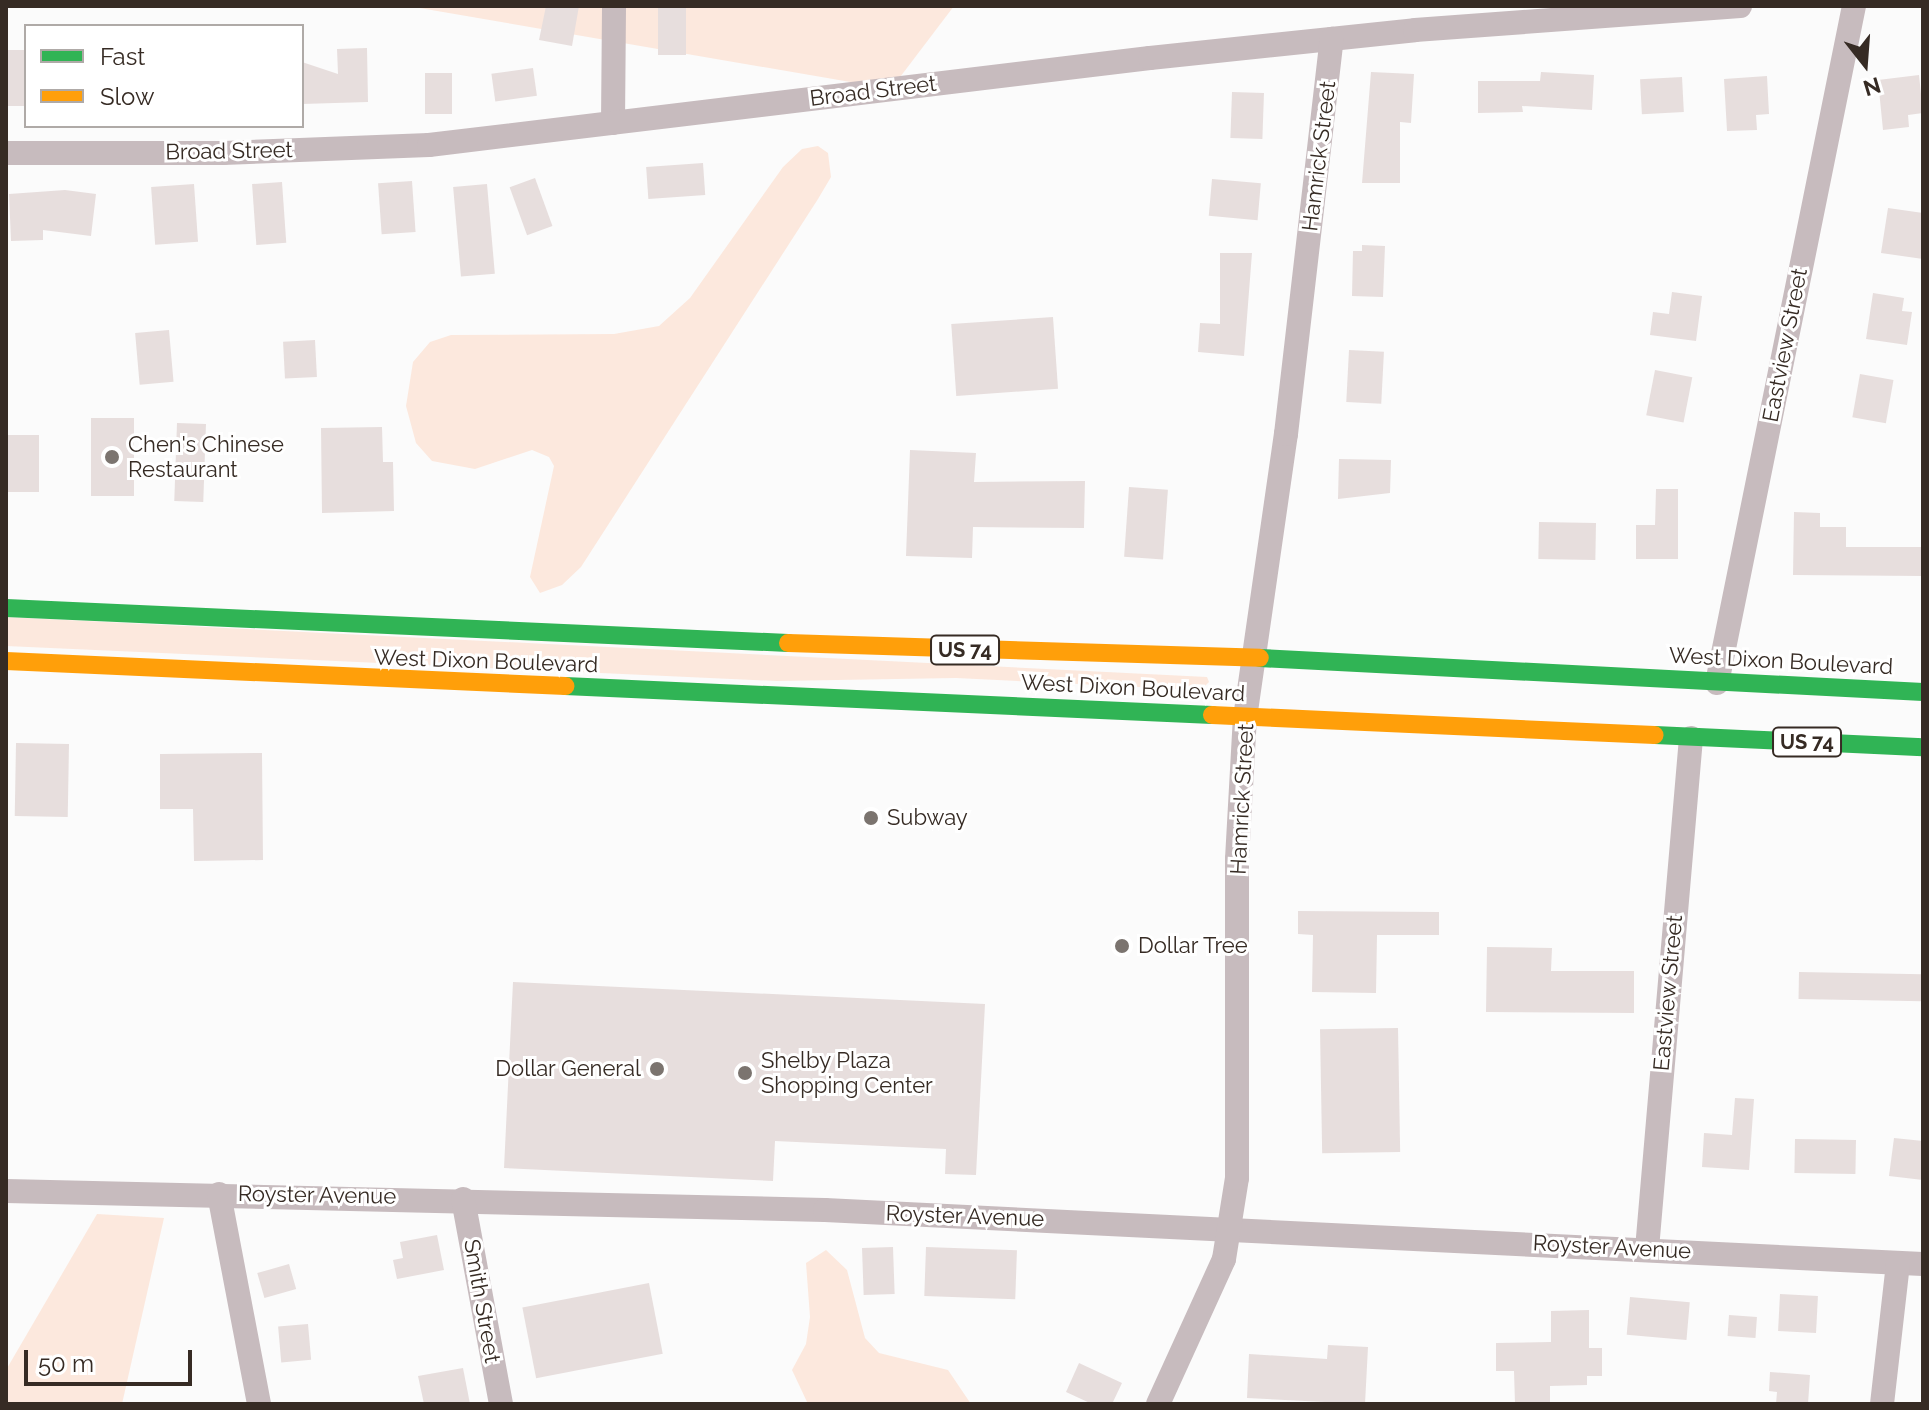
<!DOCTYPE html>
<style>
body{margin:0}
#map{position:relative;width:1929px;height:1410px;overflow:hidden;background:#fbfbfb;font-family:Raleway,sans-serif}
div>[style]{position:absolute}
.green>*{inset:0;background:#fce8dd}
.building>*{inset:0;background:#e7dedd;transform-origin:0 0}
.street>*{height:24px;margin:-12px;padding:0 12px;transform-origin:12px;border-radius:12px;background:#c7bbbe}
.fast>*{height:18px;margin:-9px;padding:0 9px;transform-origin:9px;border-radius:9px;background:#30b455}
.slow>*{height:18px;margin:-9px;padding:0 9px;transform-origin:9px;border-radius:9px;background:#ff9f0a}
.dots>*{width:22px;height:22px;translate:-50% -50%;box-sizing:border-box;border:4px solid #fff;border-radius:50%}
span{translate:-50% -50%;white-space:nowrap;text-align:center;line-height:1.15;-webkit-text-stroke:6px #fff;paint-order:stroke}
.shield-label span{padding:2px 6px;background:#fff;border:2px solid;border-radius:6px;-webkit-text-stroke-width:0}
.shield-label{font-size:20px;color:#362b24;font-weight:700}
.street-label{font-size:22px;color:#362b24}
.poi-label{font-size:22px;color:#362b24}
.left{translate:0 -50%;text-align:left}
.right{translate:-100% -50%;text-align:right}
.frame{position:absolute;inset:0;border:8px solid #362b24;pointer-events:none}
.legend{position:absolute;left:24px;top:24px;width:280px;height:104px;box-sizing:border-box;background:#fff;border:2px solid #afaaa7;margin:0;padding:10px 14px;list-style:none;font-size:24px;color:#362b24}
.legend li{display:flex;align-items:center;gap:16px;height:40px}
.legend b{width:40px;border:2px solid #afaaa7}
.north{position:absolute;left:1825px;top:24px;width:80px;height:80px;-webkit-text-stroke:6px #fff;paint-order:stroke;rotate:163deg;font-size:22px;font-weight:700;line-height:32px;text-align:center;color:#362b24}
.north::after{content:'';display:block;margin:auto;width:28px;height:36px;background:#362b24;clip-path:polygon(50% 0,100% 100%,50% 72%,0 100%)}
.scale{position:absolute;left:24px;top:1350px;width:168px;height:36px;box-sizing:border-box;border:4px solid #362b24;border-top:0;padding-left:10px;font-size:24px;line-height:28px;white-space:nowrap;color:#362b24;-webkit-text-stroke:6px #fff;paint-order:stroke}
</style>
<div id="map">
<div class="green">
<div style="clip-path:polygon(408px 6px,954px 6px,891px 89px)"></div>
<div style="clip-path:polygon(818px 146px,828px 153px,831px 177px,818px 199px,581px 567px,562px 585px,540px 593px,530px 577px,554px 466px,549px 457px,532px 450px,475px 469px,432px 461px,416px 443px,406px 406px,413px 362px,430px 342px,451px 335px,614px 334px,659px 326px,690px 298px,783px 167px,802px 149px)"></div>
<div style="clip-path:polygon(6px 617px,1207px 677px,1209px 682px,1201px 690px,956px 678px,777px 681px,6px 646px)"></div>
<div style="clip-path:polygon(97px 1214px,164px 1218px,122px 1404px,6px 1404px,6px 1370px)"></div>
<div style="clip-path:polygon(826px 1250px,847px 1270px,865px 1338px,879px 1353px,948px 1370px,971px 1404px,808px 1404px,792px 1370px,806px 1344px,810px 1317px,806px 1263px)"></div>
</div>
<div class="building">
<div style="clip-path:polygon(546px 6px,579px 6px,572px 46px,539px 40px)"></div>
<div style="left:658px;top:6px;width:28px;height:49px"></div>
<div style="clip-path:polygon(367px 48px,368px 102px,302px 104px,302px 62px,338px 74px,337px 49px)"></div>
<div style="left:26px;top:50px;width:56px;height:20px;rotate:90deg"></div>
<div style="left:533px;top:68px;width:28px;height:42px;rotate:82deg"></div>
<div style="clip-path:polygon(1371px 72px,1414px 74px,1411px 123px,1400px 122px,1400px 183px,1362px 183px)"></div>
<div style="clip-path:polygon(1541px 72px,1594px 75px,1592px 110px,1522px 106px,1523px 112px,1478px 113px,1478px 81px,1540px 81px)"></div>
<div style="left:425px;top:73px;width:27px;height:41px"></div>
<div style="clip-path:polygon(1919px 75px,1923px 113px,1908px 115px,1909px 127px,1883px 130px,1878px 80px)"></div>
<div style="clip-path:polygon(1767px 76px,1769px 114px,1756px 115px,1757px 130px,1727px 131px,1724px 79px)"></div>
<div style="left:1682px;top:77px;width:35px;height:42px;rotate:87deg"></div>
<div style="left:1232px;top:92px;width:32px;height:46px;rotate:2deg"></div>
<div style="left:703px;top:163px;width:32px;height:57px;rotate:86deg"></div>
<div style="left:535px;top:178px;width:51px;height:27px;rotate:70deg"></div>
<div style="left:1212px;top:179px;width:49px;height:37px;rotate:5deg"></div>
<div style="left:412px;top:181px;width:51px;height:34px;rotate:86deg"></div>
<div style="left:282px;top:182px;width:61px;height:30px;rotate:86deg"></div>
<div style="left:194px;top:184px;width:58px;height:43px;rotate:86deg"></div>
<div style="left:487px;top:184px;width:90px;height:34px;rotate:85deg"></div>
<div style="clip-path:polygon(65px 190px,96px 194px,91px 236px,43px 230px,43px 240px,11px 241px,9px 194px)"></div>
<div style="clip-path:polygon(1888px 208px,1923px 213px,1923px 259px,1881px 253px)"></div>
<div style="clip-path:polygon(1362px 245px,1385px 246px,1383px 297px,1352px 296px,1353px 251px,1362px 251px)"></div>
<div style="clip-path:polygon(1220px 253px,1252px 253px,1244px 356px,1198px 352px,1200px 323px,1220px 324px)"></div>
<div style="clip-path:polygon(1672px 292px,1702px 296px,1696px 341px,1650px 335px,1653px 312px,1669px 314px)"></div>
<div style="clip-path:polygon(1873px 293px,1904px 298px,1902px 311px,1912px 312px,1907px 345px,1866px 339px)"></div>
<div style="left:1053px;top:317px;width:72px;height:102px;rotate:86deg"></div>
<div style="left:169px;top:330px;width:52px;height:34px;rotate:85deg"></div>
<div style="left:315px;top:340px;width:37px;height:32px;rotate:87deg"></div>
<div style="left:1349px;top:350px;width:35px;height:52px;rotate:3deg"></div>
<div style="left:1655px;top:370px;width:38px;height:46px;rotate:11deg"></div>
<div style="left:1860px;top:374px;width:34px;height:44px;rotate:10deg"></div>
<div style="left:91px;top:418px;width:43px;height:78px"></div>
<div style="left:177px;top:423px;width:29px;height:78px;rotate:2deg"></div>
<div style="clip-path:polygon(382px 427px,383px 462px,393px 462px,394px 511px,322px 513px,321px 428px)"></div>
<div style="left:6px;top:435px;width:33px;height:57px"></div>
<div style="clip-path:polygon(910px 450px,976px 453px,974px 482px,1085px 481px,1084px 528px,973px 527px,972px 558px,906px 556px)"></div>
<div style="clip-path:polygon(1339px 459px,1391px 460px,1390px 493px,1338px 499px)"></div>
<div style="left:1129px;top:487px;width:39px;height:70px;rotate:4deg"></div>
<div style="clip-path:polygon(1656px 489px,1678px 489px,1678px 559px,1636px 559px,1636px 525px,1655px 525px)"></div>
<div style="clip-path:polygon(1794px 512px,1820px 513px,1820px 527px,1846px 527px,1846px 547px,1923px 547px,1923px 576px,1793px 575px)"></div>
<div style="left:1539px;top:522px;width:57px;height:37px;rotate:1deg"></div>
<div style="left:69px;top:744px;width:73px;height:53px;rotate:91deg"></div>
<div style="clip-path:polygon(262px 753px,263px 860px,194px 861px,193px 809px,160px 809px,160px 754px)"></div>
<div style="clip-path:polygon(1298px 911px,1439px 912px,1439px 935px,1377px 935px,1376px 993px,1312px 992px,1313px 935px,1298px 934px)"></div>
<div style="clip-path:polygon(1487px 947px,1552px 948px,1551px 971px,1634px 971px,1634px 1013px,1486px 1012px)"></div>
<div style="left:1799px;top:972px;width:124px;height:27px;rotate:1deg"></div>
<div style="clip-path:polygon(513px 982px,985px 1004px,976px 1175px,945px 1174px,946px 1149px,775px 1141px,773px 1181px,504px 1168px)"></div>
<div style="left:1398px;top:1028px;width:124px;height:78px;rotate:89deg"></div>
<div style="clip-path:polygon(1735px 1098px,1754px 1099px,1749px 1170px,1702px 1167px,1704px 1133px,1732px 1135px)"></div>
<div style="clip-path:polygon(1894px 1138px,1923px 1141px,1923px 1180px,1889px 1176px)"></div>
<div style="left:1795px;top:1139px;width:61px;height:34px;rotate:1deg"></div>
<div style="clip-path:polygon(437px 1235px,444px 1270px,397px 1279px,393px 1260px,403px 1258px,400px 1242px)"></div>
<div style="left:893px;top:1247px;width:47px;height:31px;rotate:88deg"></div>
<div style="left:926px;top:1247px;width:91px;height:49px;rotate:2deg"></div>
<div style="left:289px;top:1264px;width:26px;height:33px;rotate:74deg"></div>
<div style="left:649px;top:1283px;width:72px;height:129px;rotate:79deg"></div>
<div style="left:1780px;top:1294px;width:38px;height:37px;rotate:3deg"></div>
<div style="left:1630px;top:1297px;width:60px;height:38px;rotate:5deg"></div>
<div style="clip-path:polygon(1589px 1310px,1589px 1348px,1602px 1348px,1602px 1376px,1587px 1376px,1587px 1385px,1550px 1386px,1550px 1404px,1515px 1404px,1514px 1371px,1496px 1371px,1496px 1343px,1551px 1342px,1551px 1311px)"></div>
<div style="left:1729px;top:1315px;width:28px;height:21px;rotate:4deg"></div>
<div style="left:308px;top:1324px;width:36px;height:30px;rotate:85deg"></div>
<div style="clip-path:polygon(1328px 1345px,1368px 1347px,1365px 1404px,1247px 1398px,1249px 1354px,1327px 1359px)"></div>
<div style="clip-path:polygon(1079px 1363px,1122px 1383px,1112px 1404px,1092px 1404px,1066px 1392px)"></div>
<div style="clip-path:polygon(463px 1368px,470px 1404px,424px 1404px,418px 1376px)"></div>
<div style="clip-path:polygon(1770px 1372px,1810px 1375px,1808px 1404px,1776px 1404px,1777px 1392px,1769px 1391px)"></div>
</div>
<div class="street">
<div style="left:613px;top:123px;width:117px;rotate:-89.5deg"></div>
<div style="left:6px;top:153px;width:217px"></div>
<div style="left:223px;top:153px;width:206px;rotate:-2.2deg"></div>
<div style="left:429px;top:145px;width:726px;rotate:-6.88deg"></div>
<div style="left:1150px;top:58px;width:266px;rotate:-6deg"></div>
<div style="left:1415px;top:30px;width:326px;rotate:-4.2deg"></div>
<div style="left:1717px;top:683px;width:691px;rotate:-78.56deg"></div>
<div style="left:6px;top:1191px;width:819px;rotate:1.33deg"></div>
<div style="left:825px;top:1210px;width:1099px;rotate:2.82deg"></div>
<div style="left:219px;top:1194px;width:214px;rotate:79.2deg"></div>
<div style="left:463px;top:1199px;width:208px;rotate:79.5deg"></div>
<div style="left:1647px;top:1249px;width:513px;rotate:-85.08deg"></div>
<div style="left:1158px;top:1404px;width:159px;rotate:-65.5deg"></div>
<div style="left:1224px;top:1259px;width:82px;rotate:-80.9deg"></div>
<div style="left:1237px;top:1178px;width:319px;rotate:-90deg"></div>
<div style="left:1237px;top:859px;width:141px;rotate:-86.8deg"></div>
<div style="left:1245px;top:718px;width:287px;rotate:-81.8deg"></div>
<div style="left:1286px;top:434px;width:398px;rotate:-83.4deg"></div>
<div style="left:1882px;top:1404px;width:142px;rotate:-83.5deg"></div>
</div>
<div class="fast">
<div style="left:6px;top:608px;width:783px;rotate:2.56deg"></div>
<div style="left:1260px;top:658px;width:664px;rotate:2.94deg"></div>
<div style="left:565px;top:686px;width:648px;rotate:2.57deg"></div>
<div style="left:1655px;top:735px;width:268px;rotate:2.6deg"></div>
</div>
<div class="slow">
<div style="left:788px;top:643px;width:472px;rotate:1.8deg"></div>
<div style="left:6px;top:661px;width:560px;rotate:2.56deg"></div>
<div style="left:1212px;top:715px;width:443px;rotate:2.6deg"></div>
</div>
<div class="dots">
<div style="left:112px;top:457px;background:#7b746f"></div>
<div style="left:871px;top:818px;background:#7b746f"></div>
<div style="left:1122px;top:946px;background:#7b746f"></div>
<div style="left:657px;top:1069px;background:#7b746f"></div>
<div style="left:745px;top:1073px;background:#7b746f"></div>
</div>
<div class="shield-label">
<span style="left:965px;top:650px">US 74</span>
<span style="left:1807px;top:742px">US 74</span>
</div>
<div class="street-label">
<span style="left:873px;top:91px;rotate:-7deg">Broad Street</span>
<span style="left:229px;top:151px;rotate:-1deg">Broad Street</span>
<span style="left:1319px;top:156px;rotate:-83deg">Hamrick Street</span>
<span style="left:1785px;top:345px;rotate:-79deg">Eastview Street</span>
<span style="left:486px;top:661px;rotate:2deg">West Dixon Boulevard</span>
<span style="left:1781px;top:661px;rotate:3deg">West Dixon Boulevard</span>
<span style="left:1133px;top:688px;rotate:3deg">West Dixon Boulevard</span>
<span style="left:1242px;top:799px;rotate:-87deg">Hamrick Street</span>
<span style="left:1668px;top:993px;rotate:-85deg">Eastview Street</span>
<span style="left:317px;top:1195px;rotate:1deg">Royster Avenue</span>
<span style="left:965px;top:1216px;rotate:2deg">Royster Avenue</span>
<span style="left:1612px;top:1247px;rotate:3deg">Royster Avenue</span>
<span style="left:482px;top:1301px;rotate:80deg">Smith Street</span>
</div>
<div class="poi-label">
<span class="left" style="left:128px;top:457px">Chen's Chinese<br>Restaurant</span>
<span class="left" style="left:887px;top:818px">Subway</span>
<span class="left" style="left:1138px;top:946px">Dollar Tree</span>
<span class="left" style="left:761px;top:1073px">Shelby Plaza<br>Shopping Center</span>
<span class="right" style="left:641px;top:1069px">Dollar General</span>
</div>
<div class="frame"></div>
<ul class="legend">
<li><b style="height:10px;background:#30b455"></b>Fast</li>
<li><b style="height:10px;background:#ff9f0a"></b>Slow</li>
</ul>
<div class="north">N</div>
<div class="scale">50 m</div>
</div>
